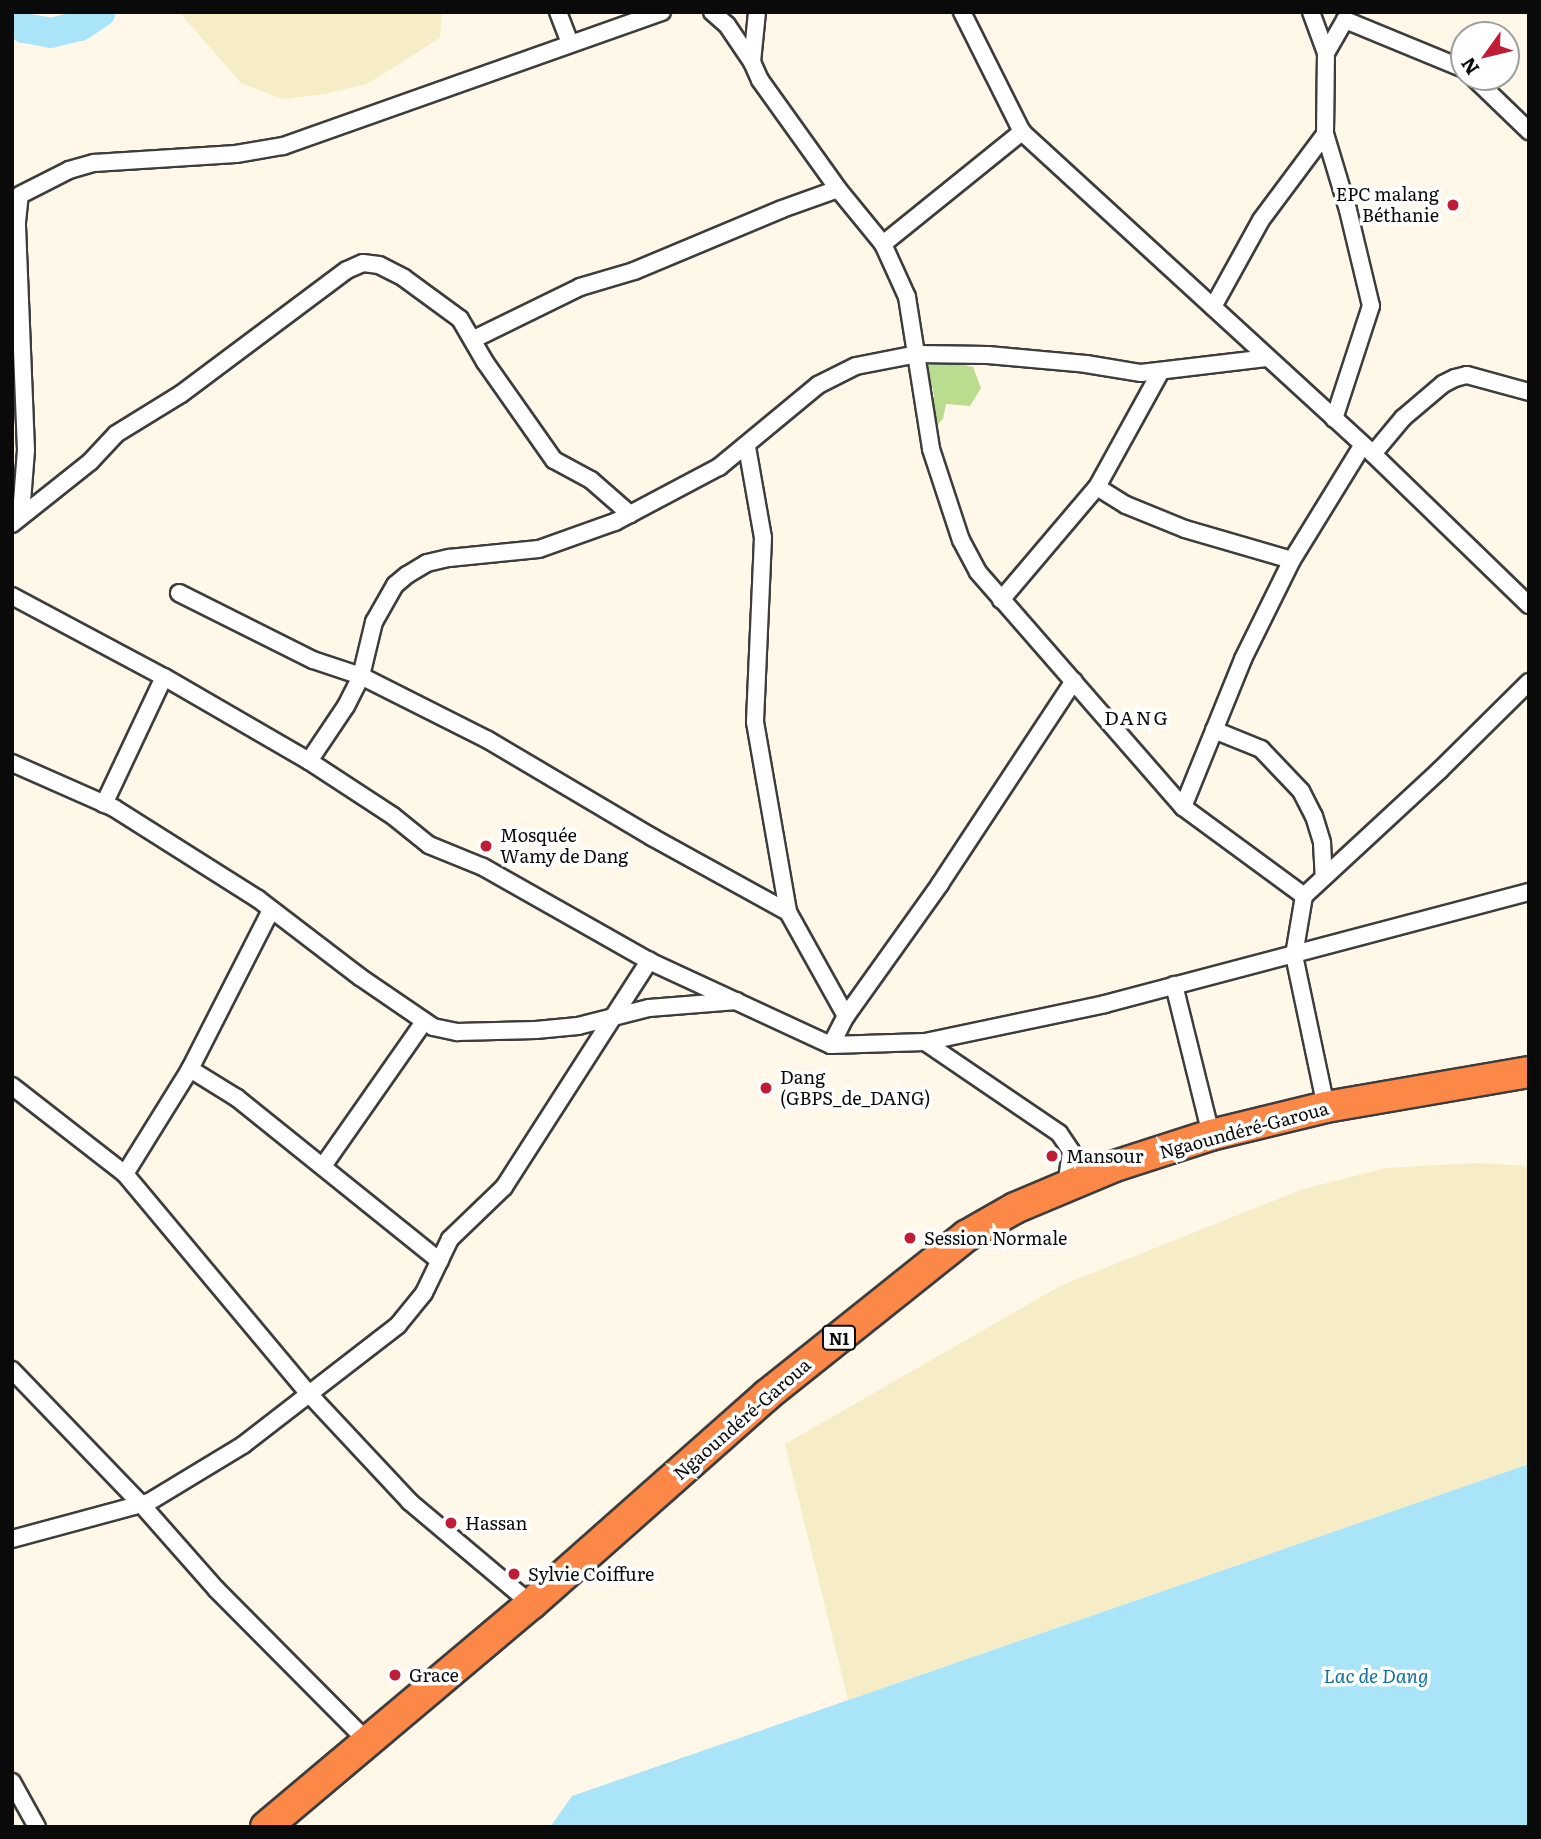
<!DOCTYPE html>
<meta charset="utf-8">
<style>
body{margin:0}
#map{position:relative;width:1541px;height:1839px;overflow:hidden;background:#fff8e8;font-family:Literata,serif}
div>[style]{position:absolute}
.farmland>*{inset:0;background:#f6edc7}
.forest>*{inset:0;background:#b9dc8f}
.water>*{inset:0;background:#aae4f9}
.river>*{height:30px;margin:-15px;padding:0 15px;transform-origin:15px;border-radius:15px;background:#aae4f9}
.roads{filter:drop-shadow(2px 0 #3d3d3d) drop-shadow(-2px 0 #3d3d3d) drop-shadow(0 2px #3d3d3d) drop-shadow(0 -2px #3d3d3d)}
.street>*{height:16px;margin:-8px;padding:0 8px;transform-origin:8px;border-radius:8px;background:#fff}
.highway>*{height:30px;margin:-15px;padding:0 15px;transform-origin:15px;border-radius:15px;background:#fc8848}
.dots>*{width:19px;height:19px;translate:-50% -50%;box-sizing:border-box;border:4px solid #fff;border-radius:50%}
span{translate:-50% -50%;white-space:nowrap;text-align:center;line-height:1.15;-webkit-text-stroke:7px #fff;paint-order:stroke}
.shield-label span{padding:2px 5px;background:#fff;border:2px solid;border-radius:5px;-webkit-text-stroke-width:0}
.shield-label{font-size:16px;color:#0a0a0a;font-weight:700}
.poi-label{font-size:18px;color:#0a0a0a}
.right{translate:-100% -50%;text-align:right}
.left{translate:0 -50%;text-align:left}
.street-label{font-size:18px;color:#0a0a0a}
.neighbourhood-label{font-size:19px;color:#0a0a0a;letter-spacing:2px}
.water-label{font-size:19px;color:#0f70a1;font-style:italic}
.frame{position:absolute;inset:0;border:14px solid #0a0a0a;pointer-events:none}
.north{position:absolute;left:1450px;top:21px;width:70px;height:70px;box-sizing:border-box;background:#fff;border:2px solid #9d9d9d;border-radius:50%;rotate:236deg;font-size:19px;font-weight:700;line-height:28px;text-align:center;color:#0a0a0a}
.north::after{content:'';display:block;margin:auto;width:24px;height:32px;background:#c11c35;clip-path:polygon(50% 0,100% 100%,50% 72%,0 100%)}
</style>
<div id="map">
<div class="farmland">
<div style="clip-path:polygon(179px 12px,442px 12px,440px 38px,367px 84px,325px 94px,282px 99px,241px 83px)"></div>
<div style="clip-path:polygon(1476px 1163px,1529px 1166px,1529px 1464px,848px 1700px,785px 1444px,1060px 1286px,1303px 1189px,1386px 1168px)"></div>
</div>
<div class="forest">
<div style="clip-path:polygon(937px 359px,973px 367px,981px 388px,970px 406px,946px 404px,943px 419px,938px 424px,928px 419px,928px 403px,934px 397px,933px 389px,923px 377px,923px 362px)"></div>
</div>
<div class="water">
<div style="clip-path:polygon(1529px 1464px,1529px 1827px,550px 1827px,572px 1796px)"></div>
</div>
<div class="river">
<div style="left:12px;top:17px;width:16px;rotate:43deg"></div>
<div style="left:24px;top:28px;width:27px;rotate:10deg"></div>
<div style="left:51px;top:33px;width:30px;rotate:-14deg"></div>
<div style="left:80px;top:26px;width:25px;rotate:-34deg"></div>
</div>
<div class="roads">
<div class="street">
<div style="left:558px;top:12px;width:34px;rotate:69deg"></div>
<div style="left:712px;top:12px;width:20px;rotate:41deg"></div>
<div style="left:727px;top:25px;width:45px;rotate:56deg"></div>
<div style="left:752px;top:62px;width:20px;rotate:66deg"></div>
<div style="left:760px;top:80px;width:134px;rotate:54.4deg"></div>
<div style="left:962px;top:12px;width:134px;rotate:63.4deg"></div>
<div style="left:1022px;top:132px;width:476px;rotate:42.5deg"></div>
<div style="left:1373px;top:454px;width:217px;rotate:44.1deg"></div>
<div style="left:1311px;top:12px;width:44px;rotate:69.9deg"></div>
<div style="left:752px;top:62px;width:50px;rotate:-84.3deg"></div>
<div style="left:1473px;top:77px;width:78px;rotate:44deg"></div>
<div style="left:883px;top:244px;width:179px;rotate:-38.9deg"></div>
<div style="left:1213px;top:307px;width:99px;rotate:-61.1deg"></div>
<div style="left:1261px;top:220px;width:107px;rotate:-53.3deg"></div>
<div style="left:474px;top:339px;width:118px;rotate:-26.1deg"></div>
<div style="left:580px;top:287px;width:56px;rotate:-16.5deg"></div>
<div style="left:634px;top:271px;width:160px;rotate:-22.7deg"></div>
<div style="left:782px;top:209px;width:59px;rotate:-19.7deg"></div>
<div style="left:838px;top:189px;width:71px;rotate:50.7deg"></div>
<div style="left:883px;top:244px;width:58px;rotate:65.6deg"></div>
<div style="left:907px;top:297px;width:154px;rotate:81deg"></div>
<div style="left:931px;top:449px;width:96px;rotate:71.8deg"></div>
<div style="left:961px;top:540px;width:36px;rotate:62deg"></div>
<div style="left:978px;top:572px;width:312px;rotate:48.9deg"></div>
<div style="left:1183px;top:807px;width:150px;rotate:36.3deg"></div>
<div style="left:1334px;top:419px;width:119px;rotate:-71.9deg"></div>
<div style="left:1371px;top:306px;width:99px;rotate:-103.5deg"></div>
<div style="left:1348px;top:210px;width:79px;rotate:-106.8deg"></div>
<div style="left:1325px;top:134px;width:81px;rotate:-89.3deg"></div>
<div style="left:1326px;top:53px;width:38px;rotate:-60deg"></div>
<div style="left:1345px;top:20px;width:129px;rotate:22.4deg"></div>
<div style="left:747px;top:447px;width:92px;rotate:80deg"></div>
<div style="left:763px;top:538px;width:184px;rotate:92.5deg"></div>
<div style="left:755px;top:722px;width:193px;rotate:80.1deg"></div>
<div style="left:788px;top:912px;width:119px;rotate:60.9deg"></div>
<div style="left:1373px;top:454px;width:47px;rotate:-50.2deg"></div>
<div style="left:1403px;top:418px;width:52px;rotate:-40.4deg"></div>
<div style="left:1443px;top:384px;width:13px;rotate:-27deg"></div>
<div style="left:1455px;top:378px;width:12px;rotate:-14deg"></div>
<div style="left:1467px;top:375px;width:64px;rotate:15.3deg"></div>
<div style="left:1097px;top:487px;width:34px;rotate:32deg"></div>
<div style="left:1126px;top:505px;width:64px;rotate:22.1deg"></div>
<div style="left:1185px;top:529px;width:111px;rotate:16.2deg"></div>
<div style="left:21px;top:514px;width:64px;rotate:-85.5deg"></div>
<div style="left:26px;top:450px;width:228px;rotate:-92.3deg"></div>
<div style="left:17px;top:222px;width:27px;rotate:-84deg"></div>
<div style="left:20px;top:195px;width:55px;rotate:-27deg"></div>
<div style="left:69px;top:170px;width:26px;rotate:-16deg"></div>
<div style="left:94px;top:163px;width:142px;rotate:-3.6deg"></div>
<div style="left:236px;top:154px;width:48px;rotate:-9.7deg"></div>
<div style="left:283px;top:146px;width:402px;rotate:-19.5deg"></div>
<div style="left:12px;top:524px;width:100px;rotate:-38.5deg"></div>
<div style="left:90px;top:462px;width:38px;rotate:-47deg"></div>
<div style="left:116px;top:434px;width:76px;rotate:-31.6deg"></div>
<div style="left:181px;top:394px;width:207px;rotate:-36.8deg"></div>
<div style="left:347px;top:270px;width:17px;rotate:-24deg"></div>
<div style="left:363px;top:263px;width:16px;rotate:7deg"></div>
<div style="left:379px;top:265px;width:28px;rotate:27deg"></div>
<div style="left:404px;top:278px;width:69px;rotate:36.2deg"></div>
<div style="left:460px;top:319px;width:50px;rotate:59.8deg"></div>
<div style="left:485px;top:362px;width:120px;rotate:54.9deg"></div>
<div style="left:554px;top:460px;width:42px;rotate:28.4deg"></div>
<div style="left:591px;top:480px;width:52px;rotate:41.1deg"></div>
<div style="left:179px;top:593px;width:150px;rotate:26.6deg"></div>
<div style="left:313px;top:660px;width:51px;rotate:18.4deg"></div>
<div style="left:361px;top:676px;width:142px;rotate:26.7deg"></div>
<div style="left:488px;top:740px;width:191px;rotate:30.6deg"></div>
<div style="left:652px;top:837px;width:155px;rotate:28.9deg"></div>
<div style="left:12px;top:596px;width:172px;rotate:28.1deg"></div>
<div style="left:164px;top:677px;width:168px;rotate:30.1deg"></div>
<div style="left:309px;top:761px;width:100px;rotate:33.2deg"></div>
<div style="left:393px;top:816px;width:46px;rotate:38.9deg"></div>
<div style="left:429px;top:845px;width:58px;rotate:22.2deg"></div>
<div style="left:483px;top:867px;width:191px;rotate:29.5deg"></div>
<div style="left:649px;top:961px;width:200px;rotate:24.8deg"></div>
<div style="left:831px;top:1045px;width:94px;rotate:-1.8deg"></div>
<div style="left:925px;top:1042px;width:184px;rotate:-11.9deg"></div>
<div style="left:1105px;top:1004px;width:439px;rotate:-14.8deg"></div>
<div style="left:1001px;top:600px;width:148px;rotate:-49.7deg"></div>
<div style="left:1097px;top:487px;width:130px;rotate:-61.1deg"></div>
<div style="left:1214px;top:730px;width:51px;rotate:22deg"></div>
<div style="left:1261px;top:749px;width:58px;rotate:46.4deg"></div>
<div style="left:1301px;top:791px;width:28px;rotate:63deg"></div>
<div style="left:1314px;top:816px;width:28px;rotate:73deg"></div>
<div style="left:1322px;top:843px;width:34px;rotate:87deg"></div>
<div style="left:309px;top:761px;width:66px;rotate:-56.1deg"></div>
<div style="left:346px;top:706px;width:34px;rotate:-63deg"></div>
<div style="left:361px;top:676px;width:56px;rotate:-76.5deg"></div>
<div style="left:374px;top:622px;width:43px;rotate:-60.4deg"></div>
<div style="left:395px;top:585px;width:16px;rotate:-40deg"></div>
<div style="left:407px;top:575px;width:23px;rotate:-31deg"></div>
<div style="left:427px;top:563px;width:23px;rotate:-13deg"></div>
<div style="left:449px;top:558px;width:90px;rotate:-5.7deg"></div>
<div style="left:539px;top:549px;width:81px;rotate:-19.6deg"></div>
<div style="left:615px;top:522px;width:118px;rotate:-27.9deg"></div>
<div style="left:719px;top:467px;width:129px;rotate:-39.6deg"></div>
<div style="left:818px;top:385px;width:42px;rotate:-26.6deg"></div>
<div style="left:856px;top:366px;width:62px;rotate:-11.1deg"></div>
<div style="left:917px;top:354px;width:71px;rotate:0.8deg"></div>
<div style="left:988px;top:355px;width:98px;rotate:5.2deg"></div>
<div style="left:1086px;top:364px;width:56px;rotate:9.3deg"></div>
<div style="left:1141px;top:373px;width:126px;rotate:-6.8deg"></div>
<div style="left:12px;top:763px;width:111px;rotate:23.8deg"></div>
<div style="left:114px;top:808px;width:170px;rotate:32.3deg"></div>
<div style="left:258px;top:899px;width:128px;rotate:37.4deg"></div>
<div style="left:360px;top:977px;width:88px;rotate:34.4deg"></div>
<div style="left:433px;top:1027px;width:25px;rotate:12deg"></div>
<div style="left:457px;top:1032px;width:79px;rotate:-1.5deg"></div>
<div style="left:536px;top:1030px;width:42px;rotate:-5.4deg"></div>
<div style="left:578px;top:1026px;width:73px;rotate:-14.2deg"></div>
<div style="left:649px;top:1008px;width:88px;rotate:-4.5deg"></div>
<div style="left:104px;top:804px;width:140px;rotate:-64.7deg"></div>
<div style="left:1183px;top:807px;width:160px;rotate:-67.9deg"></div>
<div style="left:1243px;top:659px;width:110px;rotate:-63.7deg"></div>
<div style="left:1292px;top:560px;width:134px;rotate:-58.4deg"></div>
<div style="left:1174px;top:985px;width:154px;rotate:76.1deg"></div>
<div style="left:925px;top:1042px;width:162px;rotate:34.2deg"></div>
<div style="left:1059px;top:1133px;width:22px;rotate:56deg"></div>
<div style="left:1071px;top:1151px;width:36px;rotate:98deg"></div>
<div style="left:831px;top:1045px;width:33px;rotate:-63deg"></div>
<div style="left:846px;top:1016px;width:162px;rotate:-54.5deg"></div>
<div style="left:940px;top:884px;width:243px;rotate:-56.6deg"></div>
<div style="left:190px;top:1069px;width:55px;rotate:31.7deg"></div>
<div style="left:237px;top:1098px;width:260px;rotate:38.8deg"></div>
<div style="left:12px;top:1086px;width:143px;rotate:37.9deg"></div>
<div style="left:125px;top:1174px;width:288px;rotate:50.1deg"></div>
<div style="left:310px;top:1395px;width:146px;rotate:46.9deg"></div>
<div style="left:410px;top:1502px;width:158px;rotate:40.1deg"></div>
<div style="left:1326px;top:1107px;width:155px;rotate:-101.9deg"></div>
<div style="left:1294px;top:955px;width:60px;rotate:-80.4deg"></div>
<div style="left:1304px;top:896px;width:185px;rotate:-42.8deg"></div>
<div style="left:1440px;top:770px;width:125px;rotate:-44.7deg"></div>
<div style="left:323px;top:1166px;width:176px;rotate:-55deg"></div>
<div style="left:125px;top:1174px;width:123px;rotate:-58.2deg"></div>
<div style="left:190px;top:1069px;width:178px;rotate:-63deg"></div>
<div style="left:12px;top:1370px;width:187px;rotate:46.1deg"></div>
<div style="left:142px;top:1505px;width:112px;rotate:48.6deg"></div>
<div style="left:216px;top:1589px;width:213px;rotate:45.2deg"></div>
<div style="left:12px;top:1539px;width:142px;rotate:-15.1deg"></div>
<div style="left:149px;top:1502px;width:110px;rotate:-31.2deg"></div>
<div style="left:243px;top:1445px;width:196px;rotate:-37.7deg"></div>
<div style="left:398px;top:1325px;width:41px;rotate:-50.9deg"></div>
<div style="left:424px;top:1293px;width:60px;rotate:-64.3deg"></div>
<div style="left:450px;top:1239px;width:75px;rotate:-43.9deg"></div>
<div style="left:504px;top:1187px;width:269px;rotate:-57.3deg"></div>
<div style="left:12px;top:1782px;width:51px;rotate:60.9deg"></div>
</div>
<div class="highway">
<div style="left:266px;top:1827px;width:346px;rotate:-40.1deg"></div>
<div style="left:531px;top:1604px;width:315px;rotate:-41.5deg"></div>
<div style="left:767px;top:1395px;width:255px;rotate:-38.6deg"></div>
<div style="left:966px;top:1236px;width:56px;rotate:-29.7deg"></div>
<div style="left:1015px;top:1208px;width:108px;rotate:-22.8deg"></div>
<div style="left:1115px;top:1166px;width:101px;rotate:-17.9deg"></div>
<div style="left:1211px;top:1135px;width:118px;rotate:-13.7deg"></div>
<div style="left:1326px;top:1107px;width:206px;rotate:-9.8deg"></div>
</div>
</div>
<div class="dots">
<div style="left:1453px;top:205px;background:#c11c35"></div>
<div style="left:486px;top:846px;background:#c11c35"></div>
<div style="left:766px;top:1088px;background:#c11c35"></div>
<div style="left:1052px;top:1156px;background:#c11c35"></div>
<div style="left:910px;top:1238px;background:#c11c35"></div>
<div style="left:451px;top:1523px;background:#c11c35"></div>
<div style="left:514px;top:1574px;background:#c11c35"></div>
<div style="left:395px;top:1675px;background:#c11c35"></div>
</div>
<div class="shield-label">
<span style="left:839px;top:1338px">N1</span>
</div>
<div class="poi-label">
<span class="right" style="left:1439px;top:205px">EPC malang<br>Béthanie</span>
<span class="left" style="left:500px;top:846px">Mosquée<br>Wamy de Dang</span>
<span class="left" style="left:780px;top:1088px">Dang<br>(GBPS_de_DANG)</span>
<span class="left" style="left:1066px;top:1156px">Mansour</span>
<span class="left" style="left:924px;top:1238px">Session Normale</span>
<span class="left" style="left:465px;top:1523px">Hassan</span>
<span class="left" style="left:528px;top:1574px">Sylvie Coiffure</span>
<span class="left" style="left:409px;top:1675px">Grace</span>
</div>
<div class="street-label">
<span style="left:1244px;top:1130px;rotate:-15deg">Ngaoundéré-Garoua</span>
<span style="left:742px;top:1419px;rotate:-41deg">Ngaoundéré-Garoua</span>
</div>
<div class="neighbourhood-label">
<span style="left:1137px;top:718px">DANG</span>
</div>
<div class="water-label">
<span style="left:1376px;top:1676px">Lac de Dang</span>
</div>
<div class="frame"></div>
<div class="north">N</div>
</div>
